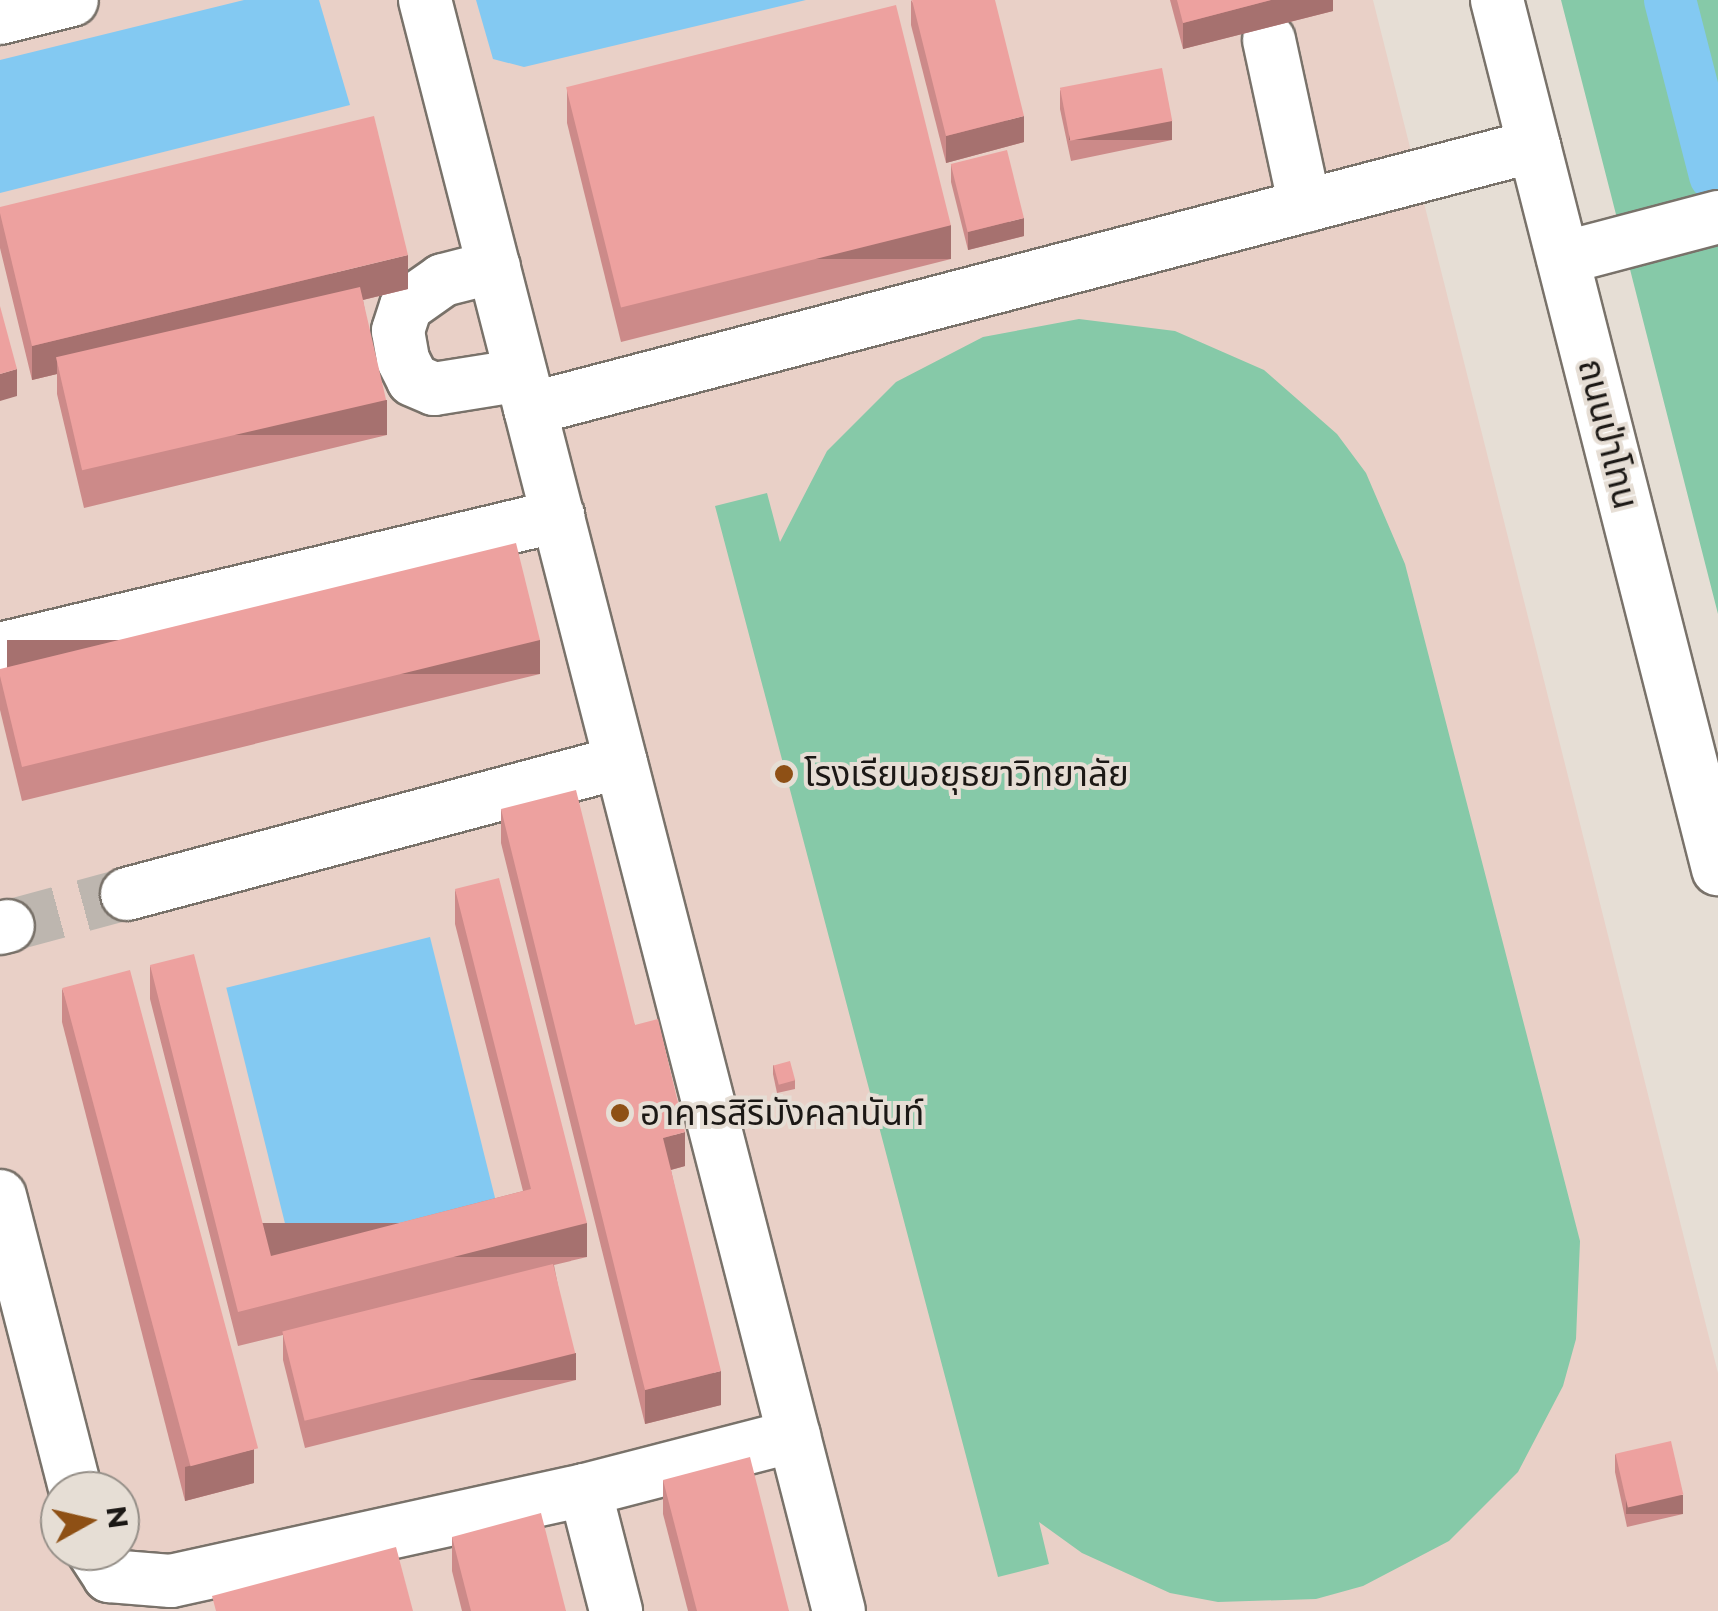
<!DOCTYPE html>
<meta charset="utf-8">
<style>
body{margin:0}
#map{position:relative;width:1718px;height:1611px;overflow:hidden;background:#e6ded5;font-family:Montserrat,"Noto Sans Thai",sans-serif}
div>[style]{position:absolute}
.education>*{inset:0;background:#e9d0c7}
.green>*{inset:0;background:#86c9a8}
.water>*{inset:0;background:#83c9f2;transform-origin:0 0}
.canal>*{height:52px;margin:-26px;padding:0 26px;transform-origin:26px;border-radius:26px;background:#83c9f2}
.minor-tunnel>*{height:52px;margin-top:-26px;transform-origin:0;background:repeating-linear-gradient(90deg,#bdb6af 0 52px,transparent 0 78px)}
.roads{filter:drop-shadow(2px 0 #79726a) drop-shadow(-2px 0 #79726a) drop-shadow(0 2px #79726a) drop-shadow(0 -2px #79726a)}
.minor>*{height:52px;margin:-26px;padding:0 26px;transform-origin:26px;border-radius:26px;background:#fff}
.wall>*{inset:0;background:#cc8a89}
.shaded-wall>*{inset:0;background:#a6716f;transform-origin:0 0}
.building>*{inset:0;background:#eda19f;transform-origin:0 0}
.dots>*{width:28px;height:28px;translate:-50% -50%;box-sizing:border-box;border:5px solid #e6ded5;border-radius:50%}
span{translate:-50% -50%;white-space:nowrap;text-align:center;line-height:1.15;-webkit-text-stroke:8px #e6ded5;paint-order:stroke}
.street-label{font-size:35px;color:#1b1815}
.poi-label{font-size:35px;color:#1b1815}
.left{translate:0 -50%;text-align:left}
.north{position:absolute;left:40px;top:1471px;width:100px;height:100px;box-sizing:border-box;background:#e6ded5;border:2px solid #958f88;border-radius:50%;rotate:82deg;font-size:28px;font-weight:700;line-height:40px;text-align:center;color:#1b1815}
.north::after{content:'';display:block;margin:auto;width:35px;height:45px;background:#8e5015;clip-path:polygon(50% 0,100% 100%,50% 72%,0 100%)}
</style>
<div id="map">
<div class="education">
<div style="clip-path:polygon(evenodd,0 0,1373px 0,1718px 1373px,1718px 1611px,0 1611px,0 0,60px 1491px,120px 1491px,120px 1551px,60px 1551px,60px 1491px)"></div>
</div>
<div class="green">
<div style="clip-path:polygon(1561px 0,1718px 0,1718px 614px,1610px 191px)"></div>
<div style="clip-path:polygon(1079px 319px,1175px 331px,1264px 370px,1337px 434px,1366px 473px,1405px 564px,1580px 1241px,1576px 1339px,1563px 1386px,1518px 1472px,1449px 1541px,1363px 1586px,1316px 1599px,1218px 1602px,1170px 1593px,1082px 1553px,1039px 1522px,1049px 1564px,998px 1577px,715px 506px,767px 493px,780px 542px,827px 451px,896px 382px,983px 337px)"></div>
</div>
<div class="water">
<div style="clip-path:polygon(244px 0,319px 0,350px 105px,0 193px,0 60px)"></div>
<div style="clip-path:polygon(476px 0,806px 0,524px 67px,493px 59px)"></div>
<div style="left:430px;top:937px;width:270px;height:210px;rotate:76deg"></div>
</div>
<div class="canal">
<div style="left:1670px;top:0;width:181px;rotate:75.6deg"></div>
</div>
<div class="minor-tunnel">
<div style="left:8px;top:926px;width:123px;rotate:-15.1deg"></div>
</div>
<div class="roads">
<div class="minor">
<div style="left:425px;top:0;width:1663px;rotate:75.59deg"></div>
<div style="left:1497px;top:0;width:897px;rotate:75.73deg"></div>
<div style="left:0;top:18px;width:74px;rotate:-14deg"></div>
<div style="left:1269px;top:40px;width:170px;rotate:77.8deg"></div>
<div style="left:1563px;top:258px;width:160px;rotate:-14.8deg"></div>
<div style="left:494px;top:267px;width:53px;rotate:165.7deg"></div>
<div style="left:443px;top:280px;width:45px;rotate:144.9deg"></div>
<div style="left:406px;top:306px;width:26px;rotate:108deg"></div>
<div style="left:398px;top:331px;width:29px;rotate:80deg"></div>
<div style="left:403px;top:360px;width:22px;rotate:63deg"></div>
<div style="left:413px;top:380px;width:23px;rotate:23deg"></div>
<div style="left:434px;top:389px;width:88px;rotate:-9.1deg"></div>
<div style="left:530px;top:409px;width:1038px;rotate:-14.68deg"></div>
<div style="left:0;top:649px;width:574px;rotate:-13.41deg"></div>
<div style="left:127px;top:894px;width:511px;rotate:-14.96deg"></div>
<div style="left:0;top:928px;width:8px;rotate:-14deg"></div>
<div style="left:0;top:1196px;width:305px;rotate:75.6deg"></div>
<div style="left:585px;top:1490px;width:125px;rotate:75.6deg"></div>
<div style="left:93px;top:1551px;width:30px;rotate:57deg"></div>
<div style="left:109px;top:1576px;width:62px;rotate:4.6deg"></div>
<div style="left:171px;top:1581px;width:424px;rotate:-12.4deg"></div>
<div style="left:585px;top:1490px;width:216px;rotate:-14.5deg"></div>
</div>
</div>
<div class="wall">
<div style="clip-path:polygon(911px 0,1024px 142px,946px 163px,911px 25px)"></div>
<div style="clip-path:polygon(1170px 0,1333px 0,1333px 11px,1183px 49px)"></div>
<div style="clip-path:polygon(567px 89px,951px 259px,621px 342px,567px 123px)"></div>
<div style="clip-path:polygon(1060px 90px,1172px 140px,1071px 161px,1060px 109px)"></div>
<div style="clip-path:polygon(951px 164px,1024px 236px,968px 250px,951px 182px)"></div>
<div style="clip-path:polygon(0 207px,408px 289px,363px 300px,387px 435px,84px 508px,57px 394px,57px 374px,32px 380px,0 248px)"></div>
<div style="clip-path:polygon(0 669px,540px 674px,22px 801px,0 710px)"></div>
<div style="clip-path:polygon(501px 809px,635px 1025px,685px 1166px,671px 1170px,721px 1405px,645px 1424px,501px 843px)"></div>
<div style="clip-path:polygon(455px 889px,587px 1257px,554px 1265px,576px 1380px,305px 1448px,283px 1360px,283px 1335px,238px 1346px,150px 999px,150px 965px,271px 1256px,523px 1191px,455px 924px)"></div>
<div style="clip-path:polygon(62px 988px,254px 1483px,185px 1501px,62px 1022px)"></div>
<div style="clip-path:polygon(773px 1065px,795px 1080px,795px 1089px,777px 1093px,773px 1074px)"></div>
<div style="clip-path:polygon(1615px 1454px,1683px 1514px,1627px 1527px,1615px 1472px)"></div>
<div style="clip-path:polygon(663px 1480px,789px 1611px,688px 1611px,663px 1514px)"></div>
<div style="clip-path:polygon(452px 1537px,566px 1611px,462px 1611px,452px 1571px)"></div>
</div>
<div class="shaded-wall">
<div style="clip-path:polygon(1271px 0,1333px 0,1333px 11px,1183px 49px,1183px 23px)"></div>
<div style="clip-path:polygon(1024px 116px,1024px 142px,946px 163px,946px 136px)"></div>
<div style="left:1172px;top:121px;width:19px;height:103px;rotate:90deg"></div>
<div style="clip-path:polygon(1024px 218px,1024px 236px,968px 250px,968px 232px)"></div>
<div style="left:951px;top:225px;width:34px;height:340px;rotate:90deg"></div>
<div style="clip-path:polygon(408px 255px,408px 289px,60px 373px,57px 360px,57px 374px,32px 380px,32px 346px)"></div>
<div style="clip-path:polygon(17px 369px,17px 396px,0 401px,0 374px)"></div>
<div style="left:387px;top:400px;width:35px;height:312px;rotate:90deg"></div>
<div style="left:540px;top:640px;width:34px;height:533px;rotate:90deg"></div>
<div style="clip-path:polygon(685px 1132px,685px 1166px,663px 1172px,663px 1138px)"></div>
<div style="left:587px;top:1223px;width:34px;height:360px;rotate:90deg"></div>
<div style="left:576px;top:1353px;width:27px;height:279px;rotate:90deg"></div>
<div style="clip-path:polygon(721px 1371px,721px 1405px,645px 1424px,645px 1390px)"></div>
<div style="clip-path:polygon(254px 1449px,254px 1483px,185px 1501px,185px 1467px)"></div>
<div style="left:1683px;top:1495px;width:19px;height:57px;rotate:90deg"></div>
</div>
<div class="building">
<div style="clip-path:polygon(912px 0,995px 0,1024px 116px,946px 136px)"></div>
<div style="clip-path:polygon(1177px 0,1271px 0,1183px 23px)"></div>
<div style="left:896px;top:5px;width:227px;height:340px;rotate:76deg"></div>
<div style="left:1162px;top:68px;width:54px;height:104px;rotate:79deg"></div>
<div style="clip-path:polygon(374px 116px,408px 255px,32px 346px,0 213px,0 207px)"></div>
<div style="left:1007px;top:150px;width:70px;height:58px;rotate:76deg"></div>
<div style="left:360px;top:287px;width:116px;height:312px;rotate:77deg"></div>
<div style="clip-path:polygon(0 306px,17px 369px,0 374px)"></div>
<div style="clip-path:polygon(516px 543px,540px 640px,22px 767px,0 676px,0 669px)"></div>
<div style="clip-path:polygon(576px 790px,635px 1025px,658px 1019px,685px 1132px,663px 1138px,721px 1371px,645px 1390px,501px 809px)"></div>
<div style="clip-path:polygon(499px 878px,587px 1223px,238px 1312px,150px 965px,194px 954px,271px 1256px,531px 1189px,455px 889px)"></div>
<div style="left:130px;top:970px;width:495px;height:70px;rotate:75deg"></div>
<div style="left:790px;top:1061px;width:20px;height:17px;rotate:75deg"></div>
<div style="left:553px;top:1264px;width:92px;height:279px;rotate:76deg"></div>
<div style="left:1671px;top:1441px;width:55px;height:57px;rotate:77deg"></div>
<div style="clip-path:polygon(750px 1457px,789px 1611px,697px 1611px,663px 1480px)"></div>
<div style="clip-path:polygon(541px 1513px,566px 1611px,471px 1611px,452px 1537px)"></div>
<div style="clip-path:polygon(396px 1547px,413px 1611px,216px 1611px,212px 1596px)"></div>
</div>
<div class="dots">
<div style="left:784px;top:774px;background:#8e5015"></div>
<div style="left:620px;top:1113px;background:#8e5015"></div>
</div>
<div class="street-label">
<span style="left:1608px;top:434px;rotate:76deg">ถนนป่าโทน</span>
</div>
<div class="poi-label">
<span class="left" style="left:804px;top:774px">โรงเรียนอยุธยาวิทยาลัย</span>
<span class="left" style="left:640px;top:1113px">อาคารสิริมังคลานันท์</span>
</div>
<div class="north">N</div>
</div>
